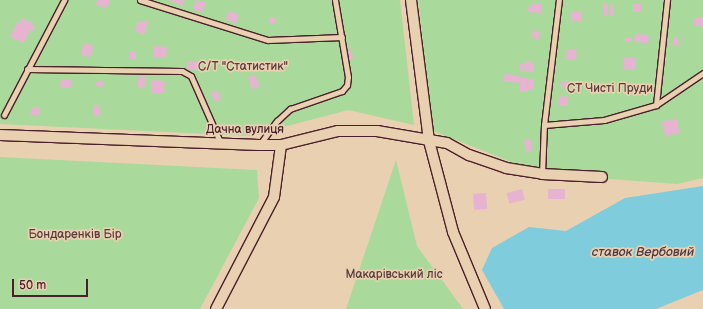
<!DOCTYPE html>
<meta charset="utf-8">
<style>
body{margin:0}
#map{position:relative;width:703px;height:309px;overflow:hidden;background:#e9d0b1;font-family:"Balsamiq Sans",sans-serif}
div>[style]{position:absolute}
.green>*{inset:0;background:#a9da9b}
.water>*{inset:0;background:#7fccdd}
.building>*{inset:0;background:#e6b3d0;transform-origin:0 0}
.roads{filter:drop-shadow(1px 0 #4a1f2b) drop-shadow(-1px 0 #4a1f2b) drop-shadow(0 1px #4a1f2b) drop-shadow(0 -1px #4a1f2b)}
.lane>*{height:5px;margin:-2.5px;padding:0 2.5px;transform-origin:2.5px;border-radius:2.5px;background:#e9d0b1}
.street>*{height:10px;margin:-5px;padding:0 5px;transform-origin:5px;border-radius:5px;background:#e9d0b1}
span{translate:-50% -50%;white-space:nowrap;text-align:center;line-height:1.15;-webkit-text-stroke:3.5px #e9d0b1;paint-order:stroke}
.park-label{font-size:12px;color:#583b3c}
.street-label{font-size:12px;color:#4a1f2b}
.water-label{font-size:13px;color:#523946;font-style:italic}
.scale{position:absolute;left:12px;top:279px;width:76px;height:18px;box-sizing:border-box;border:2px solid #4a1f2b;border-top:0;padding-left:5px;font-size:12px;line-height:14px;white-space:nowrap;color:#4a1f2b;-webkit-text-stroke:3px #e9d0b1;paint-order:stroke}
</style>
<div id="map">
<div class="green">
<div style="clip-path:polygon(0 0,400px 0,414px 125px,348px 110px,249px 136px,0 124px)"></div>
<div style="clip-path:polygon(418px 0,703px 0,703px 178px,677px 184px,542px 174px,433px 131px)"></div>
<div style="clip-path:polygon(0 157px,257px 170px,259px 198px,200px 309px,0 309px)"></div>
<div style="clip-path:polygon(396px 160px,417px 246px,463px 309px,346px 309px)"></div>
</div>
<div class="water">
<div style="clip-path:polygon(703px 186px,703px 290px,656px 309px,504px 309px,482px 270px,492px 248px,529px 227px,566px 231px,625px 198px)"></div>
</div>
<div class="building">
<div style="clip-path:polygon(97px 0,110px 0,107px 8px,96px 5px)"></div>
<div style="clip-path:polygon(169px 0,184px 0,183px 6px)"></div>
<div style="left:196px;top:0;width:10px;height:10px;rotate:17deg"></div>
<div style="clip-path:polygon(532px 4px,541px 4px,541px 13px,527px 12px,527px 6px,532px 7px)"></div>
<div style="clip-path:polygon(603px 4px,608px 4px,607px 16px,603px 15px)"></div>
<div style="left:633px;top:4px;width:8px;height:8px"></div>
<div style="left:610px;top:6px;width:3px;height:9px"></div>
<div style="left:229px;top:11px;width:11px;height:9px;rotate:22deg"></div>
<div style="left:571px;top:11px;width:10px;height:10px"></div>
<div style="clip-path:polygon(695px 17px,703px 18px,703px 27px,693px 25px)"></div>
<div style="clip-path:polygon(22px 18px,33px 23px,32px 26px,36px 28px,34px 31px,30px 30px,24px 43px,10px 37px,17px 22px,20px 23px)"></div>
<div style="clip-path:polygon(269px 18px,275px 18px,275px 23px,269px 24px)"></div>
<div style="clip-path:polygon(138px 21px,148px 22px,144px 35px,135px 31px)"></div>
<div style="left:533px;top:30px;width:7px;height:8px;rotate:8deg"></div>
<div style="left:635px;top:34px;width:14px;height:8px;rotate:4deg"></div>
<div style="left:625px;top:37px;width:7px;height:5px"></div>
<div style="left:678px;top:37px;width:8px;height:5px;rotate:83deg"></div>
<div style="left:84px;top:43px;width:10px;height:12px;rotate:17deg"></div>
<div style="clip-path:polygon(153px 46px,167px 47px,166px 58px,153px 58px)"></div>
<div style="left:567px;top:49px;width:10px;height:10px;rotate:6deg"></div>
<div style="clip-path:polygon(351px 50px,353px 59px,349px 59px,347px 51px)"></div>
<div style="left:130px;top:52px;width:6px;height:7px"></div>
<div style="left:624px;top:57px;width:12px;height:12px;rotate:5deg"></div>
<div style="clip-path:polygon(525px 60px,533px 63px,533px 71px,525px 71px)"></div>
<div style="clip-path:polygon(187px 61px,197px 62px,197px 70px,187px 69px)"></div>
<div style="clip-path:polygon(520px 64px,525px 64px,524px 72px,519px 72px)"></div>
<div style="clip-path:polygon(508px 74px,520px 76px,519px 83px,504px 81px,504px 75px)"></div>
<div style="clip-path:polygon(255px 75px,260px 87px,252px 89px,248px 77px)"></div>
<div style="left:139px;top:76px;width:7px;height:11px;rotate:8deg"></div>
<div style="left:520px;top:78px;width:7px;height:14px"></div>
<div style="left:61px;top:79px;width:11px;height:8px;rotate:5deg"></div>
<div style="left:528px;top:79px;width:6px;height:10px"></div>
<div style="clip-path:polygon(151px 80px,165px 81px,164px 93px,151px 93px)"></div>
<div style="clip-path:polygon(95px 82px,103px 82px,103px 87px,95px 86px)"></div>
<div style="clip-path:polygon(562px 82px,570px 82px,569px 89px,561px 88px)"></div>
<div style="clip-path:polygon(218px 90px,221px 100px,215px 102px,211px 93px)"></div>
<div style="clip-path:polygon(560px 96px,569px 97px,567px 106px,558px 105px)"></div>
<div style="clip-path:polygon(94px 105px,99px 105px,101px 116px,94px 116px)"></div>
<div style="clip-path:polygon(32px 107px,40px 107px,40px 115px,30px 115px)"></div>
<div style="left:676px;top:118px;width:15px;height:15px;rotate:74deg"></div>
<div style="clip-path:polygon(524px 139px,531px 139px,531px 152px,526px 152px)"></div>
<div style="left:522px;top:189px;width:11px;height:16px;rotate:75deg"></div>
<div style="left:548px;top:189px;width:17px;height:10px"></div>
<div style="left:486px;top:193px;width:16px;height:13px;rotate:86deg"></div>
</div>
<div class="roads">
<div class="lane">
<div style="left:140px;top:0;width:134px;rotate:17.4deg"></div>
<div style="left:268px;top:40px;width:74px;rotate:-2.3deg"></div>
<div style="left:27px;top:69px;width:155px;rotate:0.7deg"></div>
<div style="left:182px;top:71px;width:10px;rotate:29deg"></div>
<div style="left:191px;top:76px;width:74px;rotate:66.2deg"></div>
<div style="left:656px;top:105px;width:106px;rotate:-84deg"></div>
<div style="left:4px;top:115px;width:130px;rotate:-62.4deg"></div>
<div style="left:544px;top:125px;width:60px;rotate:-4.8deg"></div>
<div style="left:604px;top:120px;width:54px;rotate:-16.1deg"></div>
<div style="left:656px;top:105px;width:57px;rotate:-34.2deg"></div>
<div style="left:260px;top:144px;width:29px;rotate:-54deg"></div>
<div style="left:277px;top:121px;width:18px;rotate:-43deg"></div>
<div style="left:290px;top:109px;width:55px;rotate:-19.1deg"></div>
<div style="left:342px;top:91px;width:8px;rotate:-50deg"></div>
<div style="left:347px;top:85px;width:8px;rotate:-83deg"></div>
<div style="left:348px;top:77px;width:78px;rotate:-99.6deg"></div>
<div style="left:542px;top:174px;width:49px;rotate:-87.7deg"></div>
<div style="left:544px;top:125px;width:126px;rotate:-83.2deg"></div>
</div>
<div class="street">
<div style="left:411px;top:0;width:142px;rotate:82.7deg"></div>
<div style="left:429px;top:141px;width:94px;rotate:75.2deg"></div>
<div style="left:453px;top:232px;width:83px;rotate:67.4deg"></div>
<div style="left:0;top:135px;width:259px;rotate:2.2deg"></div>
<div style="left:259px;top:145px;width:22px"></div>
<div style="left:281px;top:145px;width:59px;rotate:-13.8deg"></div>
<div style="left:338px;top:131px;width:39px"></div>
<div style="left:377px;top:131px;width:71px;rotate:9.7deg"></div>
<div style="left:447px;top:143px;width:25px;rotate:29deg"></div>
<div style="left:469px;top:155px;width:39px;rotate:19deg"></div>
<div style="left:506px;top:168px;width:36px;rotate:9deg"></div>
<div style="left:542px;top:174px;width:60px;rotate:2.9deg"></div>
<div style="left:216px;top:309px;width:126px;rotate:-62.6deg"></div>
<div style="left:274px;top:197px;width:52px;rotate:-82.3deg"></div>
</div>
</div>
<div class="park-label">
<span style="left:243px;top:67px">С/Т "Статистик"</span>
<span style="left:610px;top:89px">СТ Чисті Пруди</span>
<span style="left:75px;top:235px">Бондаренків Бір</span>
<span style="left:394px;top:275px">Макарівський ліс</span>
</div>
<div class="street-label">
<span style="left:245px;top:130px">Дачна вулиця</span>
</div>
<div class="water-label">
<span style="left:643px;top:252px">ставок Вербовий</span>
</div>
<div class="scale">50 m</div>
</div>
